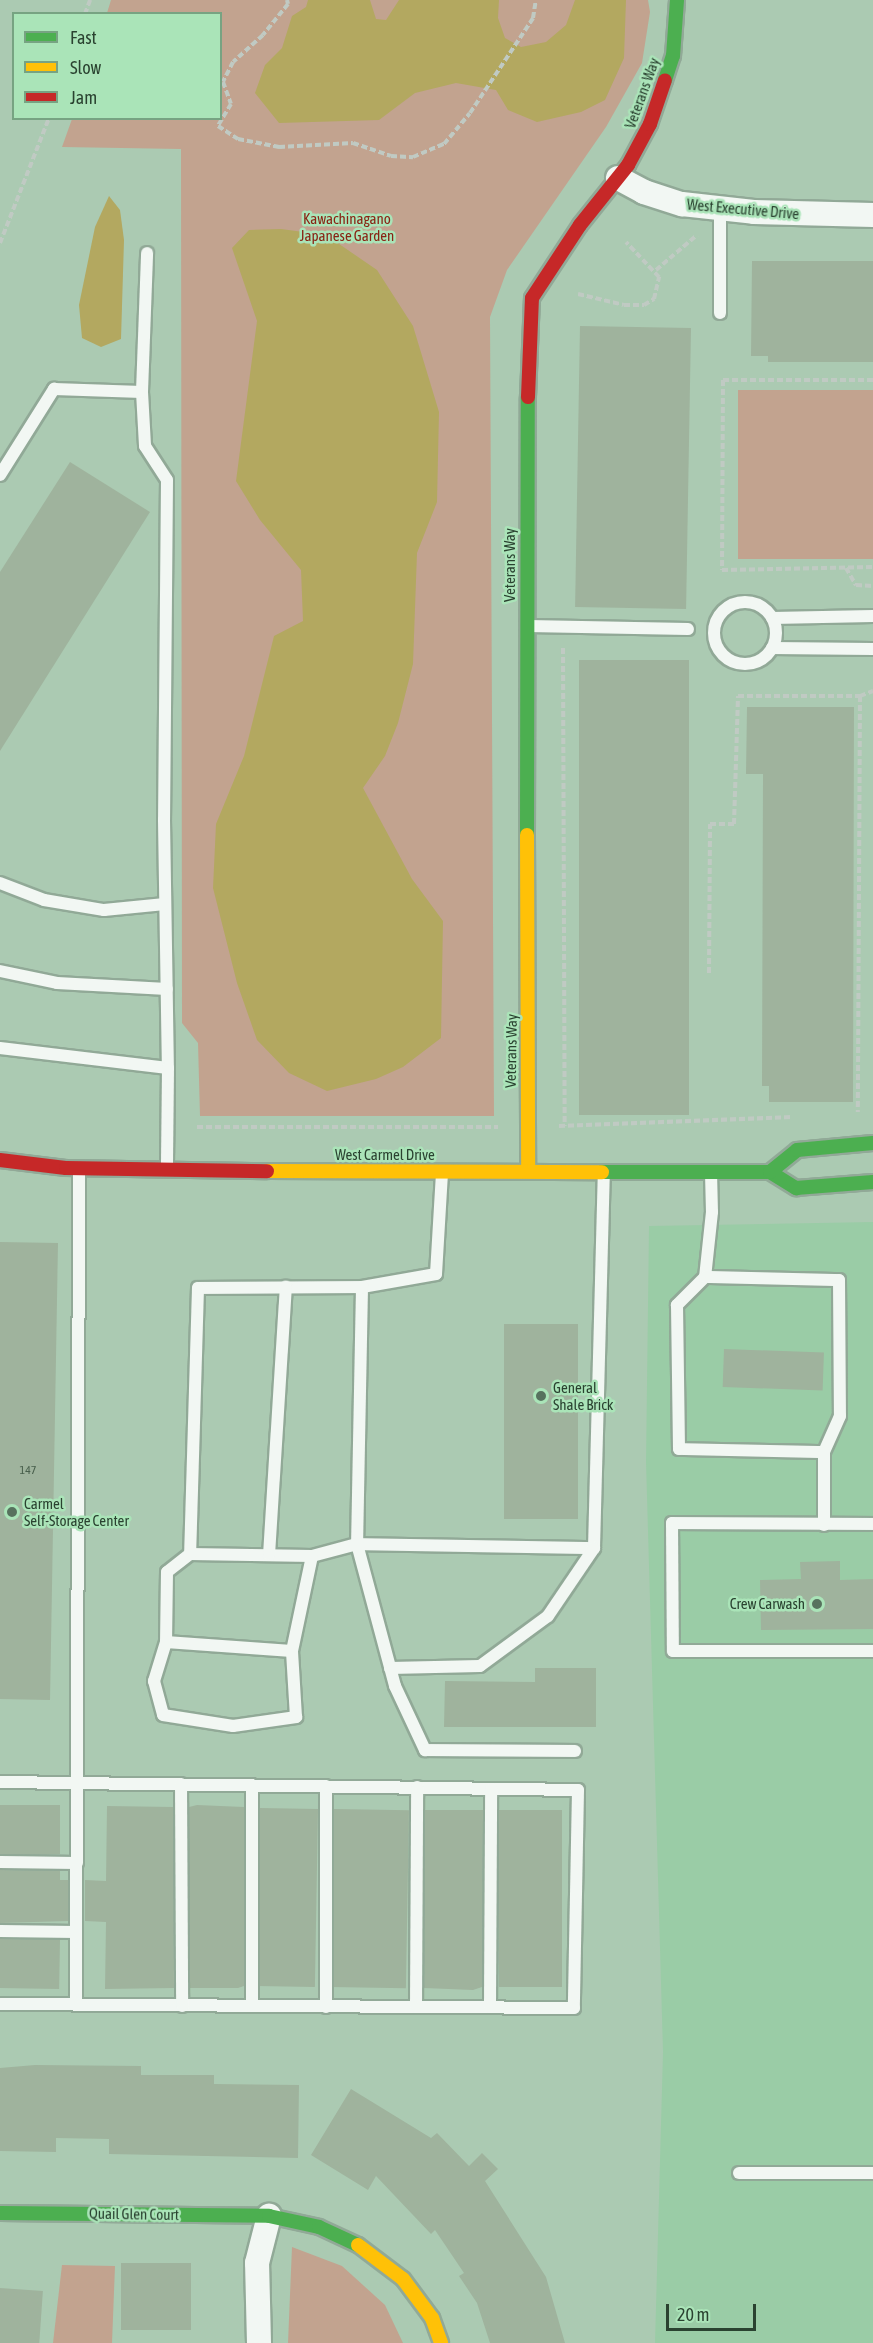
<!DOCTYPE html>
<style>
body{margin:0}
#map{position:relative;width:873px;height:2343px;overflow:hidden;background:#abcab2;font-family:"Asap Condensed",sans-serif}
div>[style]{position:absolute}
.built>*{inset:0;background:#9acca6}
.green>*{inset:0;background:#c2a38f;transform-origin:0 0}
.water>*{inset:0;background:#b3a860}
.building>*{inset:0;background:#9fb39d;transform-origin:0 0}
.path>*{height:4px;margin-top:-2px;transform-origin:0;background:repeating-linear-gradient(90deg,#c0cac3 0 6px,transparent 0 9px)}
.roads{filter:drop-shadow(2px 0 #91a997) drop-shadow(-2px 0 #91a997) drop-shadow(0 2px #91a997) drop-shadow(0 -2px #91a997)}
.lane>*{height:12px;margin:-6px;padding:0 6px;transform-origin:6px;border-radius:6px;background:#f2f7f3}
.lane>.ring{margin:-6px;padding:0;box-sizing:content-box;background:none;border:12px solid #f2f7f3;border-radius:50%}
.street>*{height:24px;margin:-12px;padding:0 12px;transform-origin:12px;border-radius:12px;background:#f2f7f3}
.fast>*{height:14px;margin:-7px;padding:0 7px;transform-origin:7px;border-radius:7px;background:#4caf50}
.slow>*{height:14px;margin:-7px;padding:0 7px;transform-origin:7px;border-radius:7px;background:#ffc107}
.jam>*{height:14px;margin:-7px;padding:0 7px;transform-origin:7px;border-radius:7px;background:#c62828}
.dots>*{width:16px;height:16px;translate:-50% -50%;box-sizing:border-box;border:3px solid #aae4b8;border-radius:50%}
span{translate:-50% -50%;white-space:nowrap;text-align:center;line-height:1.15;-webkit-text-stroke:5px #aae4b8;paint-order:stroke}
.number-label{font-size:12px;color:#485f4c}
.number-label span{-webkit-text-stroke-width:0}
.street-label{font-size:15px;color:#2a4230}
.park-label{font-size:15px;color:#892314}
.poi-label{font-size:15px;color:#2a4230}
.left{translate:0 -50%;text-align:left}
.right{translate:-100% -50%;text-align:right}
.legend{position:absolute;left:12px;top:12px;width:210px;height:108px;box-sizing:border-box;background:#aae4b8;border:2px solid #77a382;margin:0;padding:8px 10px;list-style:none;font-size:18px;color:#2a4230}
.legend li{display:flex;align-items:center;gap:12px;height:30px}
.legend b{width:30px;border:2px solid #77a382}
.scale{position:absolute;left:666px;top:2304px;width:90px;height:27px;box-sizing:border-box;border:3px solid #2a4230;border-top:0;padding-left:8px;font-size:18px;line-height:21px;white-space:nowrap;color:#2a4230;-webkit-text-stroke:4px #aae4b8;paint-order:stroke}
</style>
<div id="map">
<div class="built">
<div style="clip-path:polygon(873px 1222px,873px 2343px,655px 2343px,663px 2052px,646px 1462px,649px 1226px)"></div>
</div>
<div class="green">
<div style="clip-path:polygon(111px 0,648px 0,650px 12px,642px 63px,606px 127px,507px 270px,490px 317px,494px 1116px,200px 1116px,198px 1043px,182px 1023px,181px 149px,62px 147px,72px 119px,220px 118px,220px 14px,107px 13px)"></div>
<div style="left:738px;top:390px;width:135px;height:169px"></div>
<div style="clip-path:polygon(292px 2247px,342px 2266px,385px 2305px,403px 2343px,288px 2343px)"></div>
<div style="clip-path:polygon(62px 2265px,115px 2266px,112px 2343px,53px 2343px)"></div>
</div>
<div class="water">
<div style="clip-path:polygon(308px 0,370px 0,376px 19px,386px 20px,399px 0,499px 0,498px 18px,505px 38px,521px 47px,546px 42px,566px 25px,575px 0,626px 0,624px 58px,605px 100px,581px 112px,537px 122px,508px 110px,496px 90px,456px 83px,415px 93px,379px 120px,279px 123px,255px 93px,265px 65px,282px 48px,292px 16px,306px 7px)"></div>
<div style="clip-path:polygon(109px 196px,120px 210px,124px 240px,121px 339px,101px 347px,82px 338px,79px 305px,95px 227px)"></div>
<div style="clip-path:polygon(281px 229px,326px 235px,377px 270px,413px 326px,439px 412px,437px 502px,417px 553px,413px 664px,398px 723px,385px 756px,363px 788px,412px 879px,443px 921px,441px 1038px,403px 1067px,376px 1079px,327px 1091px,289px 1073px,257px 1040px,237px 983px,213px 888px,216px 824px,244px 756px,274px 636px,303px 621px,301px 570px,260px 520px,236px 481px,257px 321px,232px 248px,249px 230px)"></div>
</div>
<div class="building">
<div style="clip-path:polygon(752px 261px,873px 261px,873px 362px,768px 362px,768px 356px,751px 356px)"></div>
<div style="left:580px;top:326px;width:111px;height:281px;rotate:1deg"></div>
<div style="clip-path:polygon(70px 462px,150px 512px,0 751px,0 572px)"></div>
<div style="left:579px;top:660px;width:110px;height:455px"></div>
<div style="clip-path:polygon(747px 707px,854px 707px,853px 1102px,769px 1102px,769px 1086px,762px 1086px,763px 774px,746px 774px)"></div>
<div style="left:0;top:1242px;width:58px;height:457px;rotate:1deg"></div>
<div style="left:504px;top:1324px;width:74px;height:195px"></div>
<div style="left:724px;top:1349px;width:100px;height:38px;rotate:2deg"></div>
<div style="clip-path:polygon(840px 1561px,840px 1580px,873px 1579px,873px 1629px,761px 1630px,760px 1580px,801px 1579px,800px 1562px)"></div>
<div style="clip-path:polygon(535px 1668px,596px 1668px,596px 1727px,444px 1727px,445px 1681px,535px 1682px)"></div>
<div style="left:0;top:1805px;width:60px;height:49px"></div>
<div style="clip-path:polygon(197px 1805px,244px 1807px,244px 1986px,238px 1988px,190px 1988px,189px 1807px)"></div>
<div style="clip-path:polygon(107px 1806px,173px 1807px,174px 1988px,105px 1989px,106px 1922px,85px 1921px,85px 1880px,106px 1881px)"></div>
<div style="left:260px;top:1808px;width:58px;height:178px;rotate:1deg"></div>
<div style="left:334px;top:1809px;width:75px;height:178px;rotate:1deg"></div>
<div style="clip-path:polygon(425px 1810px,483px 1810px,482px 1987px,473px 1990px,424px 1988px)"></div>
<div style="left:562px;top:1810px;width:177px;height:63px;rotate:90deg"></div>
<div style="clip-path:polygon(0 1870px,60px 1871px,60px 1880px,68px 1880px,68px 1921px,0 1923px)"></div>
<div style="left:0;top:1939px;width:60px;height:49px;rotate:1deg"></div>
<div style="clip-path:polygon(35px 2065px,141px 2066px,141px 2075px,214px 2075px,214px 2084px,299px 2085px,298px 2158px,109px 2154px,109px 2139px,56px 2138px,56px 2152px,0 2151px,0 2068px)"></div>
<div style="clip-path:polygon(351px 2089px,431px 2138px,437px 2133px,469px 2166px,482px 2153px,498px 2169px,485px 2181px,546px 2277px,565px 2343px,490px 2343px,477px 2303px,459px 2276px,464px 2273px,435px 2230px,431px 2234px,376px 2176px,368px 2190px,311px 2155px)"></div>
<div style="left:121px;top:2263px;width:70px;height:67px"></div>
<div style="left:0;top:2288px;width:43px;height:55px;rotate:4deg"></div>
</div>
<div class="path">
<div style="left:287px;top:0;width:4px;rotate:76deg"></div>
<div style="left:288px;top:4px;width:40px;rotate:129deg"></div>
<div style="left:263px;top:35px;width:40px;rotate:138deg"></div>
<div style="left:233px;top:62px;width:22px;rotate:117deg"></div>
<div style="left:223px;top:82px;width:23px;rotate:70deg"></div>
<div style="left:231px;top:104px;width:26px;rotate:121deg"></div>
<div style="left:218px;top:126px;width:24px;rotate:33deg"></div>
<div style="left:238px;top:139px;width:42px;rotate:11deg"></div>
<div style="left:279px;top:147px;width:74px;rotate:-3.1deg"></div>
<div style="left:353px;top:143px;width:40px;rotate:18.9deg"></div>
<div style="left:391px;top:156px;width:22px;rotate:3deg"></div>
<div style="left:413px;top:157px;width:34px;rotate:-23deg"></div>
<div style="left:444px;top:144px;width:40px;rotate:-50deg"></div>
<div style="left:470px;top:113px;width:114px;rotate:-56.4deg"></div>
<div style="left:533px;top:18px;width:18px;rotate:-81deg"></div>
<div style="left:85px;top:14px;width:15px;rotate:-70deg"></div>
<div style="left:0;top:243px;width:134px;rotate:-68.6deg"></div>
<div style="left:656px;top:270px;width:54px;rotate:-40.5deg"></div>
<div style="left:578px;top:294px;width:47px;rotate:13.4deg"></div>
<div style="left:624px;top:305px;width:20px"></div>
<div style="left:644px;top:305px;width:12px;rotate:-31deg"></div>
<div style="left:654px;top:299px;width:23px;rotate:-77deg"></div>
<div style="left:659px;top:277px;width:48px;rotate:-133.3deg"></div>
<div style="left:873px;top:380px;width:150px;rotate:180deg"></div>
<div style="left:723px;top:380px;width:190px;rotate:90.3deg"></div>
<div style="left:722px;top:570px;width:151px;rotate:-1.1deg"></div>
<div style="left:846px;top:568px;width:20px;rotate:60deg"></div>
<div style="left:856px;top:585px;width:17px;rotate:3deg"></div>
<div style="left:563px;top:648px;width:478px;rotate:89.8deg"></div>
<div style="left:860px;top:696px;width:14px;rotate:-21deg"></div>
<div style="left:709px;top:973px;width:149px;rotate:-89.6deg"></div>
<div style="left:710px;top:824px;width:24px"></div>
<div style="left:734px;top:824px;width:128px;rotate:-88.2deg"></div>
<div style="left:738px;top:696px;width:122px"></div>
<div style="left:860px;top:696px;width:416px;rotate:90.3deg"></div>
<div style="left:559px;top:1126px;width:233px;rotate:-2.2deg"></div>
<div style="left:197px;top:1127px;width:301px"></div>
</div>
<div class="roads">
<div class="lane">
<div style="left:720px;top:313px;width:105px;rotate:-90deg"></div>
<div style="left:142px;top:392px;width:54px;rotate:86.8deg"></div>
<div style="left:145px;top:446px;width:40px;rotate:57.1deg"></div>
<div style="left:167px;top:480px;width:340px;rotate:90.5deg"></div>
<div style="left:164px;top:820px;width:248px;rotate:89.1deg"></div>
<div style="left:0;top:475px;width:102px;rotate:-57.9deg"></div>
<div style="left:54px;top:389px;width:88px;rotate:2deg"></div>
<div style="left:142px;top:392px;width:139px;rotate:-87.9deg"></div>
<div class="ring" style="left:714px;top:602px;width:50px;height:50px"></div>
<div style="left:772px;top:618px;width:101px;rotate:-1.1deg"></div>
<div style="left:528px;top:626px;width:160px;rotate:1.1deg"></div>
<div style="left:772px;top:648px;width:101px;rotate:0.6deg"></div>
<div style="left:0;top:883px;width:47px;rotate:21.1deg"></div>
<div style="left:44px;top:900px;width:61px;rotate:9.5deg"></div>
<div style="left:104px;top:910px;width:61px;rotate:-5.6deg"></div>
<div style="left:0;top:971px;width:58px;rotate:11.9deg"></div>
<div style="left:57px;top:983px;width:110px;rotate:3.1deg"></div>
<div style="left:0;top:1048px;width:169px;rotate:6.8deg"></div>
<div style="left:168px;top:1068px;width:99px;rotate:90.6deg"></div>
<div style="left:711px;top:1172px;width:40px;rotate:88.6deg"></div>
<div style="left:712px;top:1212px;width:65px;rotate:96.1deg"></div>
<div style="left:705px;top:1277px;width:40px;rotate:135deg"></div>
<div style="left:677px;top:1305px;width:144px;rotate:89.2deg"></div>
<div style="left:679px;top:1449px;width:145px;rotate:1.2deg"></div>
<div style="left:442px;top:1173px;width:101px;rotate:93.4deg"></div>
<div style="left:436px;top:1274px;width:75px;rotate:170deg"></div>
<div style="left:362px;top:1287px;width:257px;rotate:91.1deg"></div>
<div style="left:357px;top:1544px;width:237px;rotate:1deg"></div>
<div style="left:594px;top:1548px;width:374px;rotate:-88.5deg"></div>
<div style="left:705px;top:1277px;width:134px;rotate:1.3deg"></div>
<div style="left:839px;top:1280px;width:136px;rotate:89.6deg"></div>
<div style="left:840px;top:1416px;width:39px;rotate:114deg"></div>
<div style="left:824px;top:1452px;width:73px;rotate:90deg"></div>
<div style="left:362px;top:1287px;width:164px;rotate:179.7deg"></div>
<div style="left:198px;top:1288px;width:266px;rotate:91.7deg"></div>
<div style="left:190px;top:1554px;width:122px;rotate:0.9deg"></div>
<div style="left:312px;top:1556px;width:47px;rotate:-14.9deg"></div>
<div style="left:357px;top:1544px;width:147px;rotate:75deg"></div>
<div style="left:395px;top:1686px;width:71px;rotate:64.9deg"></div>
<div style="left:425px;top:1750px;width:150px;rotate:0.4deg"></div>
<div style="left:873px;top:1524px;width:201px;rotate:-179.7deg"></div>
<div style="left:672px;top:1523px;width:128px;rotate:89.6deg"></div>
<div style="left:673px;top:1651px;width:200px"></div>
<div style="left:190px;top:1554px;width:29px;rotate:142deg"></div>
<div style="left:167px;top:1572px;width:70px;rotate:90.8deg"></div>
<div style="left:166px;top:1642px;width:41px;rotate:107.1deg"></div>
<div style="left:154px;top:1681px;width:35px;rotate:75deg"></div>
<div style="left:163px;top:1715px;width:71px;rotate:8.9deg"></div>
<div style="left:233px;top:1726px;width:64px;rotate:-8.1deg"></div>
<div style="left:296px;top:1717px;width:66px;rotate:-93.5deg"></div>
<div style="left:292px;top:1651px;width:97px;rotate:-78.1deg"></div>
<div style="left:269px;top:1555px;width:269px;rotate:-86.4deg"></div>
<div style="left:166px;top:1642px;width:126px;rotate:4.1deg"></div>
<div style="left:390px;top:1668px;width:90px;rotate:-1.3deg"></div>
<div style="left:480px;top:1666px;width:84px;rotate:-36.3deg"></div>
<div style="left:548px;top:1616px;width:82px;rotate:-55.9deg"></div>
<div style="left:0;top:1782px;width:578px;rotate:0.79deg"></div>
<div style="left:578px;top:1790px;width:218px;rotate:91.1deg"></div>
<div style="left:574px;top:2008px;width:574px;rotate:-179.6deg"></div>
<div style="left:181px;top:1784px;width:222px;rotate:89.7deg"></div>
<div style="left:0;top:1862px;width:77px;rotate:0.7deg"></div>
<div style="left:0;top:1931px;width:76px;rotate:0.8deg"></div>
<div style="left:76px;top:2005px;width:835px;rotate:-89.79deg"></div>
<div style="left:252px;top:2006px;width:221px;rotate:-90deg"></div>
<div style="left:326px;top:2007px;width:221px;rotate:-90deg"></div>
<div style="left:416px;top:2007px;width:220px;rotate:-89.7deg"></div>
<div style="left:490px;top:2007px;width:218px;rotate:-89.7deg"></div>
<div style="left:739px;top:2173px;width:134px"></div>
</div>
<div class="street">
<div style="left:618px;top:178px;width:30px;rotate:28deg"></div>
<div style="left:644px;top:192px;width:40px;rotate:18deg"></div>
<div style="left:682px;top:204px;width:72px;rotate:6.3deg"></div>
<div style="left:754px;top:212px;width:119px;rotate:1.4deg"></div>
<div style="left:259px;top:2343px;width:80px;rotate:-91.4deg"></div>
<div style="left:257px;top:2263px;width:49px;rotate:-75.7deg"></div>
</div>
<div class="fast">
<div style="left:665px;top:80px;width:25px;rotate:-72deg"></div>
<div style="left:673px;top:56px;width:56px;rotate:-85.9deg"></div>
<div style="left:527px;top:835px;width:438px;rotate:-89.9deg"></div>
<div style="left:602px;top:1172px;width:168px"></div>
<div style="left:770px;top:1172px;width:31px;rotate:32deg"></div>
<div style="left:796px;top:1188px;width:77px;rotate:-4.5deg"></div>
<div style="left:770px;top:1172px;width:35px;rotate:-39deg"></div>
<div style="left:797px;top:1150px;width:76px;rotate:-5.3deg"></div>
<div style="left:0;top:2213px;width:269px;rotate:0.6deg"></div>
<div style="left:269px;top:2216px;width:51px;rotate:12.4deg"></div>
<div style="left:319px;top:2227px;width:43px;rotate:24.8deg"></div>
</div>
<div class="slow">
<div style="left:527px;top:835px;width:335px;rotate:89.8deg"></div>
<div style="left:267px;top:1171px;width:335px;rotate:0.2deg"></div>
<div style="left:358px;top:2245px;width:56px;rotate:37.1deg"></div>
<div style="left:403px;top:2279px;width:49px;rotate:53.4deg"></div>
<div style="left:432px;top:2318px;width:27px;rotate:70deg"></div>
</div>
<div class="jam">
<div style="left:528px;top:397px;width:99px;rotate:-87.7deg"></div>
<div style="left:532px;top:298px;width:87px;rotate:-56.7deg"></div>
<div style="left:580px;top:225px;width:77px;rotate:-51.3deg"></div>
<div style="left:628px;top:165px;width:47px;rotate:-61.8deg"></div>
<div style="left:650px;top:124px;width:46px;rotate:-71.2deg"></div>
<div style="left:0;top:1160px;width:66px;rotate:6.9deg"></div>
<div style="left:66px;top:1168px;width:201px;rotate:0.9deg"></div>
</div>
</div>
<div class="dots">
<div style="left:541px;top:1396px;background:#57725e"></div>
<div style="left:12px;top:1512px;background:#57725e"></div>
<div style="left:817px;top:1604px;background:#57725e"></div>
</div>
<div class="number-label">
<span style="left:28px;top:1471px">147</span>
</div>
<div class="street-label">
<span style="left:642px;top:93px;rotate:-70deg">Veterans Way</span>
<span style="left:743px;top:209px;rotate:5deg">West Executive Drive</span>
<span style="left:510px;top:565px;rotate:-90deg">Veterans Way</span>
<span style="left:511px;top:1051px;rotate:-89deg">Veterans Way</span>
<span style="left:385px;top:1155px">West Carmel Drive</span>
<span style="left:134px;top:2214px;rotate:1deg">Quail Glen Court</span>
</div>
<div class="park-label">
<span style="left:347px;top:227px">Kawachinagano<br>Japanese Garden</span>
</div>
<div class="poi-label">
<span class="left" style="left:553px;top:1396px">General<br>Shale Brick</span>
<span class="left" style="left:24px;top:1512px">Carmel<br>Self-Storage Center</span>
<span class="right" style="left:805px;top:1604px">Crew Carwash</span>
</div>
<ul class="legend">
<li><b style="height:8px;background:#4caf50"></b>Fast</li>
<li><b style="height:8px;background:#ffc107"></b>Slow</li>
<li><b style="height:8px;background:#c62828"></b>Jam</li>
</ul>
<div class="scale">20 m</div>
</div>
